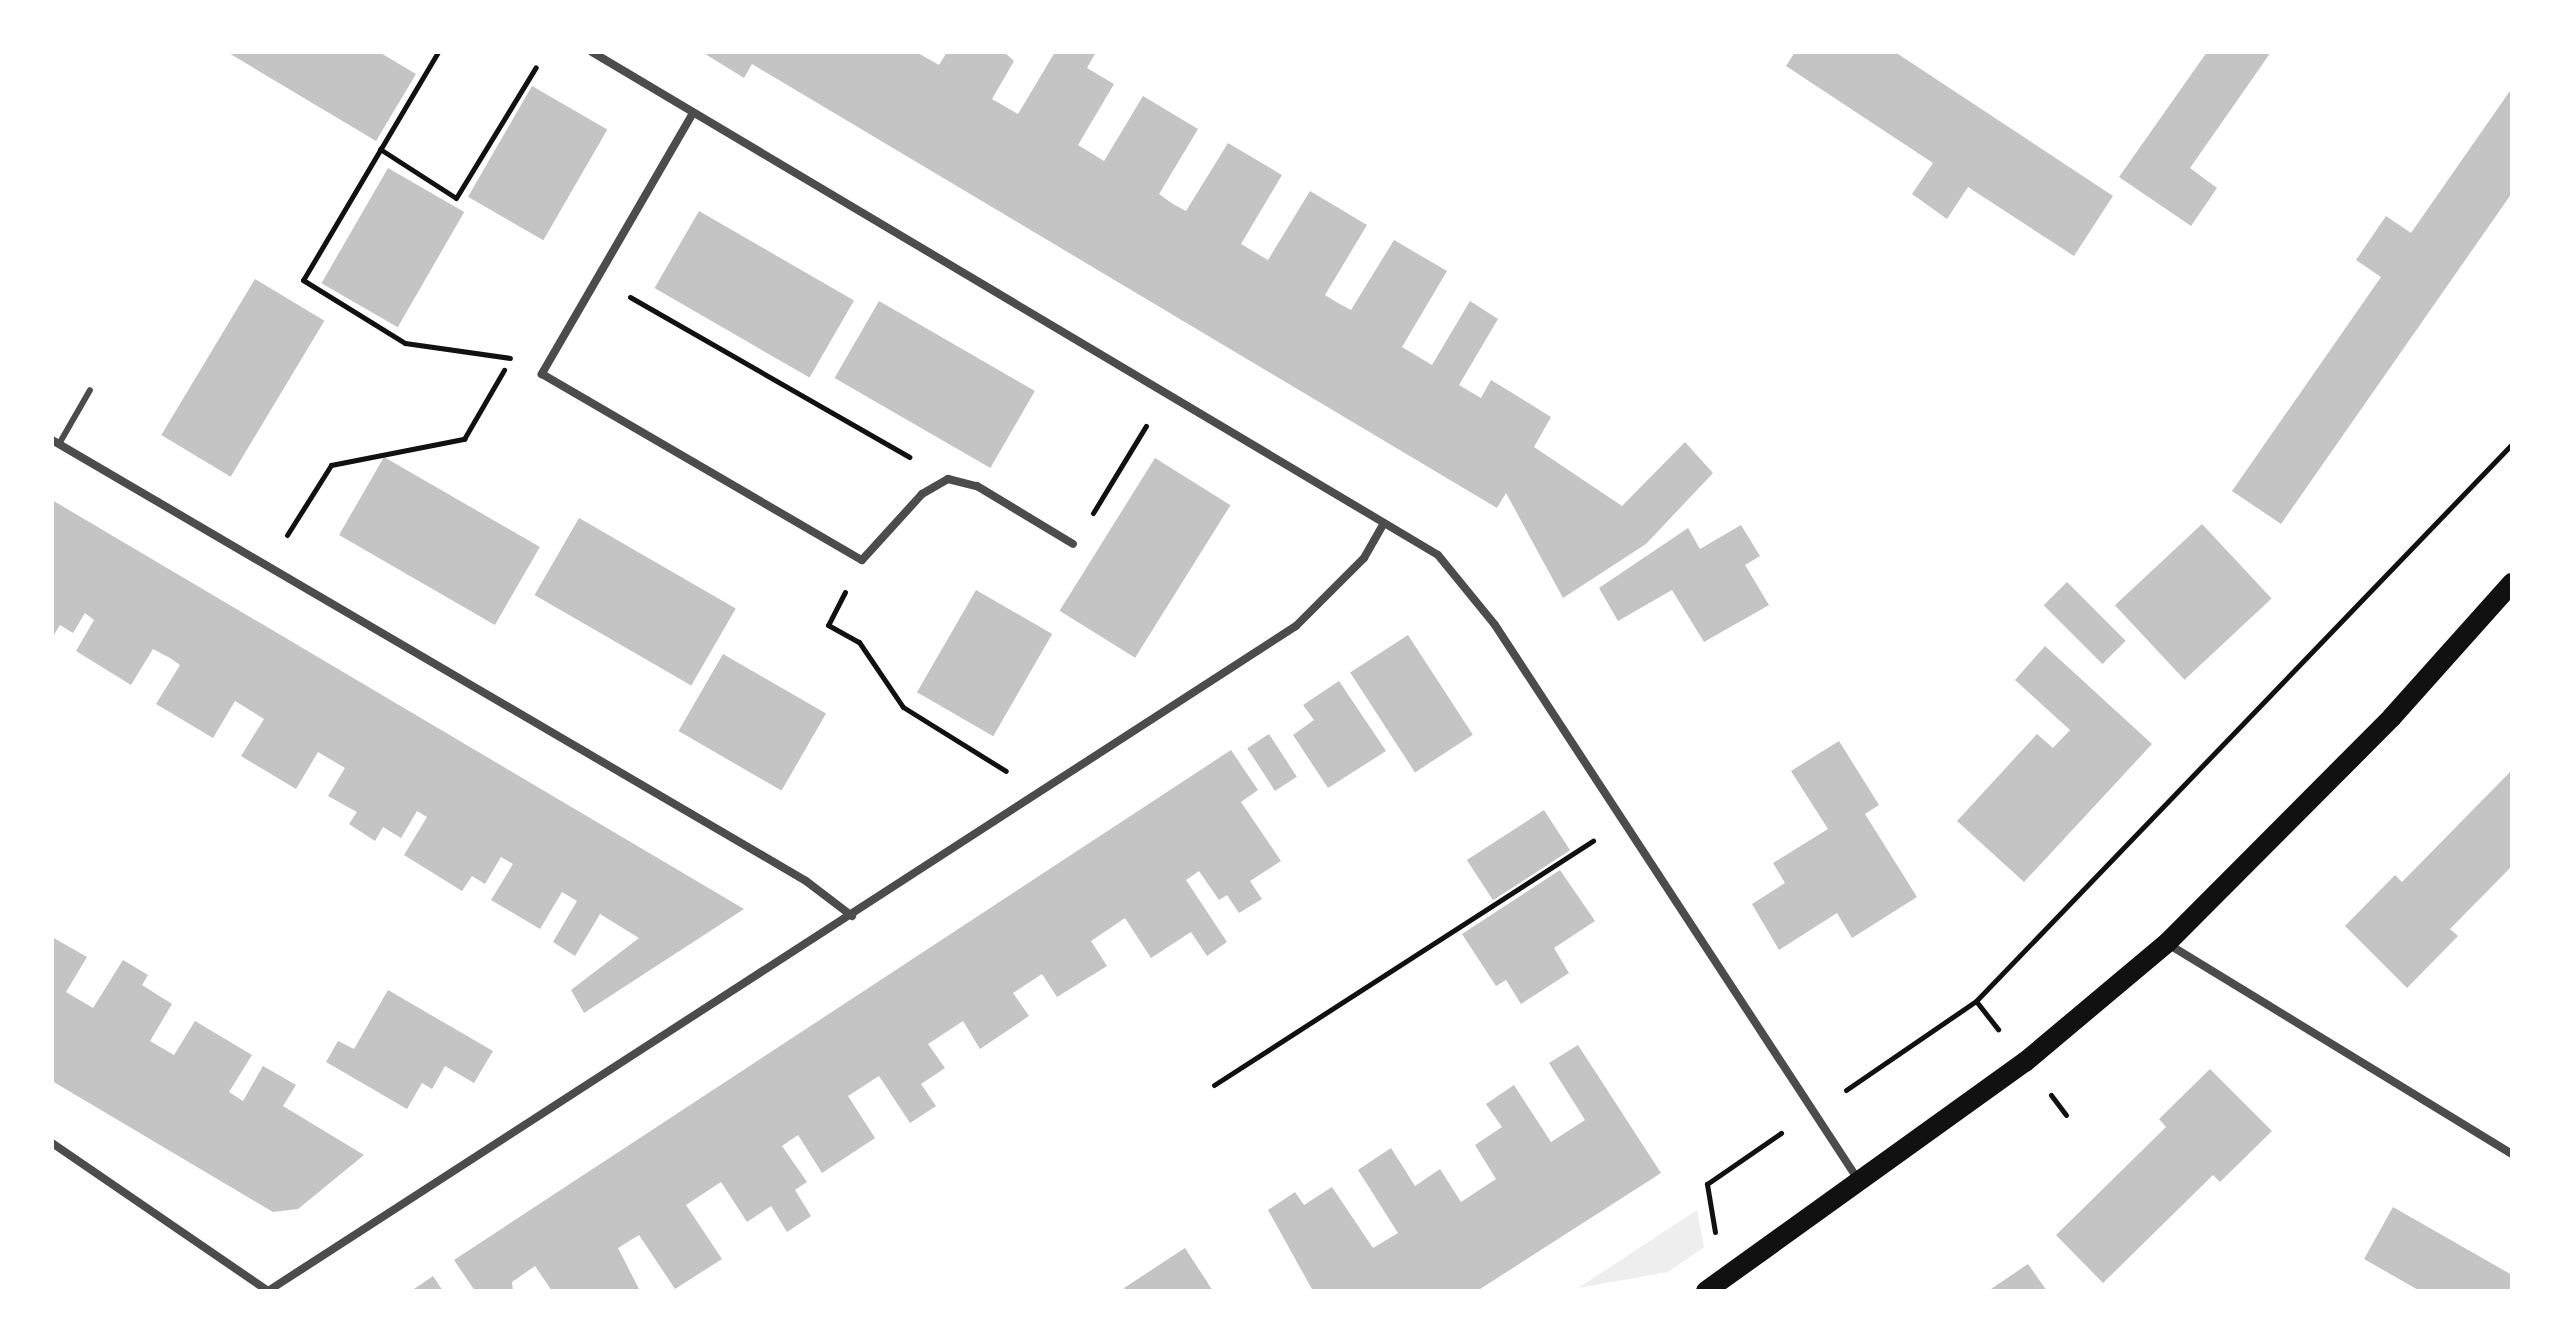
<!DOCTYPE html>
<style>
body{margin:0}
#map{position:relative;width:2564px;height:1343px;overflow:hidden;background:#fff;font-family:"PT Sans Narrow",sans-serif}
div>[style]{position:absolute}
.green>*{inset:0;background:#eee}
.building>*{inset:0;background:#c4c4c4;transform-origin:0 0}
.path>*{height:5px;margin:-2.5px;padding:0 2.5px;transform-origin:2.5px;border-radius:2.5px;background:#111}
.service>*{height:6px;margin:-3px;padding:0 3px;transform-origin:3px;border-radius:3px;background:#4c4c4c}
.minor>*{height:8px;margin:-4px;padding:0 4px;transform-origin:4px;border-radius:4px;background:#4c4c4c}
.primary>*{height:20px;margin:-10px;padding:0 10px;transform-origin:10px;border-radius:10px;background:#111}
span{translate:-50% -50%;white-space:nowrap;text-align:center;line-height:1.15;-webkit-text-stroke:8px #fff;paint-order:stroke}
.frame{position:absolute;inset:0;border:54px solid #fff;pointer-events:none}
</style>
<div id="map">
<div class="green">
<div style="clip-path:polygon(1697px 1210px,1704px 1247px,1668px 1272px,1578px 1288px)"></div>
</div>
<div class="building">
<div style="clip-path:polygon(227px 52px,379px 52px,416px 74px,376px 141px)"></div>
<div style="clip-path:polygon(702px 52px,916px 52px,939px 65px,947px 52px,1004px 52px,1014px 61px,992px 99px,1018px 114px,1055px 52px,1096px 52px,1087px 68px,1114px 84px,1078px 145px,1104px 161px,1143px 96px,1198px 129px,1159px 194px,1173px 204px,1186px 211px,1228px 143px,1282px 175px,1241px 244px,1268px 260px,1310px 191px,1367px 225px,1325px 295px,1338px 303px,1351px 310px,1394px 240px,1447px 271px,1402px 347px,1432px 365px,1470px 301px,1498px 319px,1459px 385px,1481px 398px,1491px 380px,1551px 417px,1534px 447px,1622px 506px,1685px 442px,1713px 473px,1646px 544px,1563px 598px,1506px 493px,1497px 508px,752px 64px,744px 78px)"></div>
<div style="clip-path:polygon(1795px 52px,1895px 52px,2113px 196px,2074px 256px,1968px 187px,1947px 219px,1912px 194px,1933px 163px,1786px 66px)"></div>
<div style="clip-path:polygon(2207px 52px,2271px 52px,2190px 168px,2217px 188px,2191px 226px,2119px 177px)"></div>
<div style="left:532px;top:86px;width:87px;height:128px;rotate:30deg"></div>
<div style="clip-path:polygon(2512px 88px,2512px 193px,2281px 524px,2232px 491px,2381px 277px,2356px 260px,2386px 216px,2411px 233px)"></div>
<div style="left:388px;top:168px;width:88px;height:133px;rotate:30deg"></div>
<div style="left:699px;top:211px;width:179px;height:89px;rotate:30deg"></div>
<div style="left:255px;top:279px;width:81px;height:182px;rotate:31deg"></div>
<div style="left:879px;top:301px;width:180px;height:89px;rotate:30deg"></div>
<div style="left:384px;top:457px;width:180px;height:90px;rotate:30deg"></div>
<div style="left:1155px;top:458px;width:89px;height:180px;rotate:32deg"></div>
<div style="clip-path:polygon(52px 500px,250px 617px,744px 909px,584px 1013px,571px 990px,639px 938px,600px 914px,575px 956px,553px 942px,577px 901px,562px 892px,540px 929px,491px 900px,513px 864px,501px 857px,485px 884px,472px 876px,462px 891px,404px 855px,427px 817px,417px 811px,401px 838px,383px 827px,375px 841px,349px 824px,357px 812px,328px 796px,345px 768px,318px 752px,296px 789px,241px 756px,264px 719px,253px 712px,235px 701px,213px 738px,156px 704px,180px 665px,170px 658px,153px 649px,131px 685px,76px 651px,94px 620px,85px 613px,73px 633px,60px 625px,52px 638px)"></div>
<div style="left:579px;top:518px;width:181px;height:89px;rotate:30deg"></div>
<div style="left:2202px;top:524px;width:102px;height:119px;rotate:47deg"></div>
<div style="clip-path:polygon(1741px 525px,1760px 556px,1745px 565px,1769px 605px,1704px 642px,1672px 590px,1618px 621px,1599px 588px,1688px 528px,1700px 549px)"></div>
<div style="left:2067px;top:582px;width:83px;height:33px;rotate:45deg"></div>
<div style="left:976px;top:590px;width:88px;height:118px;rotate:30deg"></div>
<div style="left:1408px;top:635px;width:119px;height:69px;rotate:57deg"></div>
<div style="clip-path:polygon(2045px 646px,2152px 744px,2024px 882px,1957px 821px,2037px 734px,2053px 748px,2070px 730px,2015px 680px)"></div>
<div style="left:723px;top:654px;width:119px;height:89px;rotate:30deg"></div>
<div style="clip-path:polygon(1339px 681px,1386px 751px,1328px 788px,1293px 735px,1314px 720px,1303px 705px)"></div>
<div style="left:1269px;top:734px;width:51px;height:26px;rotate:57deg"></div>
<div style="clip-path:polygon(1839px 741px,1879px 805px,1865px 814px,1917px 897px,1852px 938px,1837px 913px,1779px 950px,1752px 904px,1785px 883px,1773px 863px,1828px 829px,1791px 771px)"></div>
<div style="clip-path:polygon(1231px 750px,1258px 790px,1241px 802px,1281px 861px,1250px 881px,1262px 899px,1239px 913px,1227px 895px,1219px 900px,1199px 871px,1186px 880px,1227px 942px,1207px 956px,1191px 932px,1151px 958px,1125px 918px,1091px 941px,1107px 966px,1057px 997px,1042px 974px,1013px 993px,1029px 1016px,980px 1049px,963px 1021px,928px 1044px,945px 1068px,921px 1084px,936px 1106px,910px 1123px,879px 1076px,848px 1096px,875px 1138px,822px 1173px,798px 1135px,782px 1146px,807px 1182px,795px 1190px,811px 1216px,787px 1232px,771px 1206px,747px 1222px,721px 1182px,686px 1205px,722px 1259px,675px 1289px,639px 1235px,618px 1248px,640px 1291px,552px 1291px,535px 1266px,512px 1282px,513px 1291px,475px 1291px,454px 1260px)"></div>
<div style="clip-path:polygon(2512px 770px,2512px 866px,2450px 929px,2458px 936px,2407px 988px,2345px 926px,2395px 875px,2402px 882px)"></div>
<div style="left:1544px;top:810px;width:48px;height:92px;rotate:57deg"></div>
<div style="clip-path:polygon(1560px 870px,1595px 921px,1554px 948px,1569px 973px,1521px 1004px,1506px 980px,1496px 986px,1462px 934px)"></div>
<div style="clip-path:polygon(52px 937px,87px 957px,66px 992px,93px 1008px,123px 960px,148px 975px,142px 985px,172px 1004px,150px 1041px,174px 1055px,195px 1021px,252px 1055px,229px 1092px,243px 1101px,263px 1066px,296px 1085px,283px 1106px,364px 1155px,298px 1209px,273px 1212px,52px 1081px)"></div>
<div style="clip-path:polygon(388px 990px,493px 1051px,474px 1083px,445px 1066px,432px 1089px,422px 1083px,407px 1109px,326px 1062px,338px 1041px,354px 1049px)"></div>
<div style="clip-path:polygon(1578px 1045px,1661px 1173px,1477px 1291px,1313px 1291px,1268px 1210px,1295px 1192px,1304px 1205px,1332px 1187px,1373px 1248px,1398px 1233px,1358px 1170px,1391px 1148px,1415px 1186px,1440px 1169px,1461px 1202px,1496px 1179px,1475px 1145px,1502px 1127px,1486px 1104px,1514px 1085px,1551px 1142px,1585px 1120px,1549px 1063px)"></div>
<div style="clip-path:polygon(2210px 1069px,2272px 1131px,2220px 1182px,2213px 1175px,2103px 1283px,2056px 1235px,2166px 1127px,2159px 1119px)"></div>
<div style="clip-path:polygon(2393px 1207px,2512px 1275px,2512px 1291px,2420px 1291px,2364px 1259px)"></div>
<div style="clip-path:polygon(1185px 1248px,1213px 1291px,1127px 1291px,1124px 1288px)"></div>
<div style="clip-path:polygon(2028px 1264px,2047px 1291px,1988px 1291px)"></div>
<div style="clip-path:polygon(433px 1276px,443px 1291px,411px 1291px)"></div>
</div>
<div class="path">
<div style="left:438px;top:52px;width:265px;rotate:120.6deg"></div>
<div style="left:303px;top:280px;width:120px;rotate:31.7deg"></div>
<div style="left:405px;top:343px;width:106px;rotate:8.1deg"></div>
<div style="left:380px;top:149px;width:90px;rotate:32.8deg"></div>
<div style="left:456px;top:198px;width:153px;rotate:-58.6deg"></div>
<div style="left:630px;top:297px;width:322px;rotate:29.8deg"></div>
<div style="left:1093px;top:513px;width:102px;rotate:-58.7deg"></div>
<div style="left:287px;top:535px;width:83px;rotate:-57.8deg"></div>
<div style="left:331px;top:465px;width:136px;rotate:-11.1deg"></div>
<div style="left:464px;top:439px;width:80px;rotate:-59.9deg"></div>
<div style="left:845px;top:592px;width:37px;rotate:117deg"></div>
<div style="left:828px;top:625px;width:35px;rotate:29deg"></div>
<div style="left:859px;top:642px;width:78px;rotate:55.9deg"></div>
<div style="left:903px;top:707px;width:121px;rotate:31.9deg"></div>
<div style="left:1976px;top:1001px;width:36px;rotate:52deg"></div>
<div style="left:1214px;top:1085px;width:451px;rotate:-32.8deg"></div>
<div style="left:1846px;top:1090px;width:158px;rotate:-34.4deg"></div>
<div style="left:1976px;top:1001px;width:773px;rotate:-46.1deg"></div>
<div style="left:2051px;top:1095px;width:25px;rotate:53deg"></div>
<div style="left:1715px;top:1232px;width:49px;rotate:-99.5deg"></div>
<div style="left:1707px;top:1184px;width:90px;rotate:-34.6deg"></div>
</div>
<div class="service">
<div style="left:59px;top:444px;width:62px;rotate:-60.1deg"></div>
</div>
<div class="minor">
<div style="left:592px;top:52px;width:984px;rotate:30.73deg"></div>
<div style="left:1438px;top:555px;width:90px;rotate:50.8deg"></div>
<div style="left:1495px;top:625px;width:665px;rotate:56.79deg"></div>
<div style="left:693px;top:113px;width:302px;rotate:120.1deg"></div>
<div style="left:542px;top:374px;width:370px;rotate:30.2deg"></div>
<div style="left:862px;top:560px;width:89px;rotate:-47.7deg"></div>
<div style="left:922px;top:494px;width:30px;rotate:-30deg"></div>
<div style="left:948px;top:479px;width:30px;rotate:14deg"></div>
<div style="left:977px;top:486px;width:112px;rotate:31.1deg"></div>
<div style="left:52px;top:440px;width:873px;rotate:30.32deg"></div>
<div style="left:806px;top:881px;width:58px;rotate:37.3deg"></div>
<div style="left:2168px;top:944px;width:403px;rotate:31.4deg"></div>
<div style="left:52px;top:1143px;width:262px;rotate:34.4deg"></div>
<div style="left:268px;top:1291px;width:1224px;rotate:-32.9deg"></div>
<div style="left:1296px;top:626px;width:96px;rotate:-45deg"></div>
<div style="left:1364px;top:558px;width:40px;rotate:-60.3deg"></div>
</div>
<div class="primary">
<div style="left:1706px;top:1291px;width:393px;rotate:-35.7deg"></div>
<div style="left:2025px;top:1062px;width:185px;rotate:-40deg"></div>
<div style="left:2167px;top:943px;width:319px;rotate:-45.1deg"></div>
<div style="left:2392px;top:717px;width:180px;rotate:-48.2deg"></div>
</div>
<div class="frame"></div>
</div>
